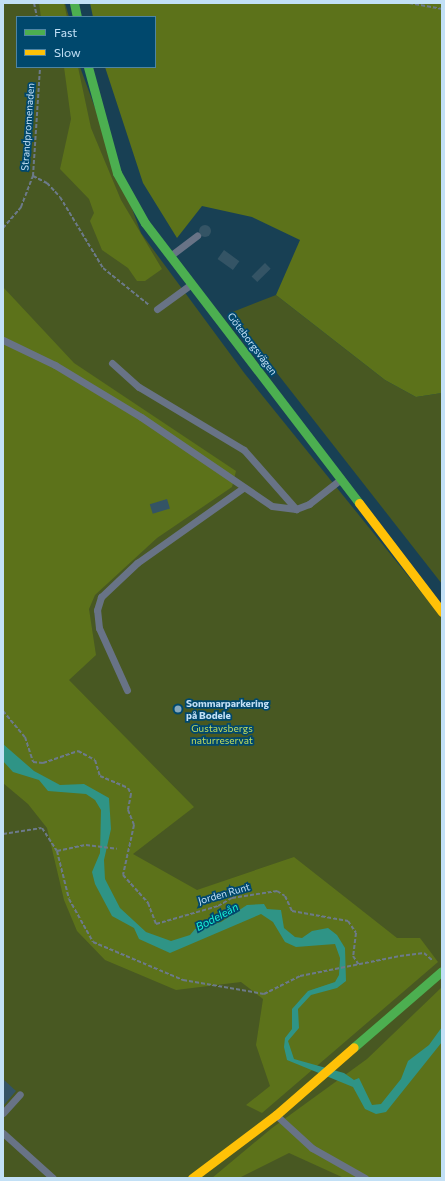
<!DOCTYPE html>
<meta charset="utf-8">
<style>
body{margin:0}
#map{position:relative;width:445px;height:1181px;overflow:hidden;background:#184054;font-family:Commissioner,sans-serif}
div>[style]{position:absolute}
.green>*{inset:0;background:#485822}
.forest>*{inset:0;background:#5c721a}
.water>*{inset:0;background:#2f9486}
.building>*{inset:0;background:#345465;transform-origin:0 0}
.round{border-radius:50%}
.path>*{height:2px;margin-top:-1px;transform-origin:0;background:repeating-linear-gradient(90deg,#6c7a8a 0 4px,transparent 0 6px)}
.lane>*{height:7px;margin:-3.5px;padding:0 3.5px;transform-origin:3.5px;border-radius:3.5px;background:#687386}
.fast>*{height:9px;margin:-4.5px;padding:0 4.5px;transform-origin:4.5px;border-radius:4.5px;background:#4caf50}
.slow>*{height:9px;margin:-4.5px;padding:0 4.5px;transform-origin:4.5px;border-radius:4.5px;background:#ffc107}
.dots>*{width:11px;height:11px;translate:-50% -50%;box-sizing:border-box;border:2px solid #00486d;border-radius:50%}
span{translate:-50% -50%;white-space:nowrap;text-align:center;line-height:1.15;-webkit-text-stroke:3.5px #00486d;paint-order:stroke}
.street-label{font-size:10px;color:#c2e0f6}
.poi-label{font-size:10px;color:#c2e0f6;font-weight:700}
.left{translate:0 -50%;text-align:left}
.park-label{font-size:10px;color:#bfdb5e}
.water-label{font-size:11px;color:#17f1d6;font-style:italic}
.frame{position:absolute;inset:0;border:4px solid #c2e0f6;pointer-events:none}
.legend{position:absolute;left:16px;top:16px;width:140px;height:52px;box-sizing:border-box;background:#00486d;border:1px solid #4e85a4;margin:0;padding:5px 7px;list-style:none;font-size:12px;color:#c2e0f6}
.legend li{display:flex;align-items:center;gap:8px;height:20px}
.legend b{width:20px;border:1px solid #4e85a4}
</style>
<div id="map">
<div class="green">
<div style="clip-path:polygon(3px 3px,65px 3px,69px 17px,17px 17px,17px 67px,80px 67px,141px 233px,245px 374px,442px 618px,442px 1178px,3px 1178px)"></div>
<div style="clip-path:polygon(276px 295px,385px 380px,416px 397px,442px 393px,442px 584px,230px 313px)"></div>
</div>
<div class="forest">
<div style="clip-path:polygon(39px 3px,64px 3px,67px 17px,41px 17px)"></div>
<div style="clip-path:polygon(90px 3px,442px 3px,442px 393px,416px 397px,385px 380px,276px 295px,300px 240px,252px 217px,202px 206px,177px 238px,143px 183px,105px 67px,155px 67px,155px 17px,93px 17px)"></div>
<div style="clip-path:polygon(64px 67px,78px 67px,91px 128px,121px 200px,162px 269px,145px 281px,137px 281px,128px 268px,102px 250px,90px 221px,94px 213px,89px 199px,60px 169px,71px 119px)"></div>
<div style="clip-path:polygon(3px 287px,74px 363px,236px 471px,232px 487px,157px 538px,95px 595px,89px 609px,96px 655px,69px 680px,194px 807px,133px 854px,197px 890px,294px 857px,397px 938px,420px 938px,438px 962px,262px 1113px,246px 1105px,270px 1086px,256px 1045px,263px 999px,241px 982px,176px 990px,105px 960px,77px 931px,64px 900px,47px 828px,28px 804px,3px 783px)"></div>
<div style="clip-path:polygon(442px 987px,442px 1178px,344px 1178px,289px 1153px,239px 1178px,212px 1178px,272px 1128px,367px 1059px)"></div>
</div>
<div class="water">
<div style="clip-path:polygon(3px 744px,34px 771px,60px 785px,84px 784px,109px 798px,111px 829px,104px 860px,105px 879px,120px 908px,146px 932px,171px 941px,190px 935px,195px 929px,221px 922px,247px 905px,264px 904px,267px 909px,281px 910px,284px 928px,295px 937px,302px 938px,312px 931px,328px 928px,337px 935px,345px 948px,346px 981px,337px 988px,311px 995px,298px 1009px,299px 1028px,288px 1041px,294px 1059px,344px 1073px,354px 1080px,359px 1078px,372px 1105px,381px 1104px,401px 1079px,408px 1061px,429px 1045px,442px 1027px,442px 1042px,386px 1112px,376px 1114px,365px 1109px,353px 1087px,287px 1060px,284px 1047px,285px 1038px,292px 1029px,292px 1009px,308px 991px,335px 982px,339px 975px,340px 958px,335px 944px,296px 947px,285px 942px,273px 922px,261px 914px,170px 953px,139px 939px,134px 928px,112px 916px,95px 884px,92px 872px,100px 853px,101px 810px,95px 800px,86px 794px,48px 791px,39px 780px,13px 772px,3px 761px)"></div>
</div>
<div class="building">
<div class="round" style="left:199px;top:225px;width:12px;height:12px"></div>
<div style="left:224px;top:250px;width:19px;height:11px;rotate:36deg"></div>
<div style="left:265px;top:263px;width:8px;height:19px;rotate:45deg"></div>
<div style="left:167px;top:499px;width:10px;height:18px;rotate:73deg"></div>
<div style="clip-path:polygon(3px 1079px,16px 1091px,3px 1106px)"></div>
</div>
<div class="path">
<div style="left:34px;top:3px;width:14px;rotate:78deg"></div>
<div style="left:409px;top:3px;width:34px;rotate:10deg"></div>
<div style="left:33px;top:176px;width:16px;rotate:27deg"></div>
<div style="left:47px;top:183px;width:19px;rotate:47deg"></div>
<div style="left:60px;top:197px;width:83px;rotate:58.8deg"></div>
<div style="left:103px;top:268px;width:59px;rotate:38.8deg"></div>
<div style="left:3px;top:228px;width:28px;rotate:-49deg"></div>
<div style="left:21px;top:207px;width:33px;rotate:-69deg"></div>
<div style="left:33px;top:176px;width:109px;rotate:-86.3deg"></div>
<div style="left:3px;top:711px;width:34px;rotate:50deg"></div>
<div style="left:25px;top:737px;width:26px;rotate:72deg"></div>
<div style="left:33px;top:762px;width:10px;rotate:6deg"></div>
<div style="left:43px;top:763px;width:37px;rotate:-19deg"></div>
<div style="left:78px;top:751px;width:19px;rotate:28deg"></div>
<div style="left:95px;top:760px;width:17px;rotate:73deg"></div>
<div style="left:100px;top:776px;width:30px;rotate:23deg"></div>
<div style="left:128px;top:788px;width:7px;rotate:63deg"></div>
<div style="left:131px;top:794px;width:16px;rotate:101deg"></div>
<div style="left:128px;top:810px;width:16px;rotate:68deg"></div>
<div style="left:134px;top:825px;width:51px;rotate:102.4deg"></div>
<div style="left:123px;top:875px;width:38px;rotate:48deg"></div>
<div style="left:148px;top:903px;width:22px;rotate:69deg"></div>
<div style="left:156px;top:924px;width:65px;rotate:-16.2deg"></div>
<div style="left:218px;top:906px;width:16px;rotate:-30deg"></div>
<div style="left:232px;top:898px;width:46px;rotate:-8.8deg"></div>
<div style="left:277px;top:891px;width:9px;rotate:32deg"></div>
<div style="left:285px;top:896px;width:17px;rotate:65deg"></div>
<div style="left:292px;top:911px;width:57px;rotate:10.1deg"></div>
<div style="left:348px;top:921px;width:14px;rotate:56deg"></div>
<div style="left:356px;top:933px;width:23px;rotate:97deg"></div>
<div style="left:353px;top:956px;width:11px;rotate:56deg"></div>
<div style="left:3px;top:834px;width:39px;rotate:-9deg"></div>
<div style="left:42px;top:828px;width:27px;rotate:57deg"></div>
<div style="left:57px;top:851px;width:49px;rotate:76deg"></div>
<div style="left:69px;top:899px;width:49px;rotate:60.8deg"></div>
<div style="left:93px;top:942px;width:98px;rotate:22.9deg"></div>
<div style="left:183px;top:980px;width:82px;rotate:9.8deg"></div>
<div style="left:264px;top:994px;width:40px;rotate:-26.6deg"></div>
<div style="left:300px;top:976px;width:102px;rotate:-11.3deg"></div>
<div style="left:400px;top:956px;width:24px;rotate:-7deg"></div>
<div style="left:424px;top:953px;width:11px;rotate:41deg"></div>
<div style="left:57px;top:851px;width:30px;rotate:-12deg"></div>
<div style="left:86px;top:845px;width:31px;rotate:7deg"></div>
</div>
<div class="lane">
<div style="left:170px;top:256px;width:34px;rotate:-37deg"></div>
<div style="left:157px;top:309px;width:41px;rotate:-36deg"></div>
<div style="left:3px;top:340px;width:58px;rotate:25.7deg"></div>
<div style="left:55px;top:365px;width:100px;rotate:31.2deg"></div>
<div style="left:141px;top:417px;width:158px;rotate:34.2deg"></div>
<div style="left:272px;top:506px;width:24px;rotate:7deg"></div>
<div style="left:296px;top:509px;width:14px;rotate:-21deg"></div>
<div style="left:309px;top:504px;width:41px;rotate:-38deg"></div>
<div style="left:112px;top:363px;width:36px;rotate:42deg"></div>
<div style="left:139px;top:387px;width:122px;rotate:31deg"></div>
<div style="left:244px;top:450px;width:79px;rotate:48.6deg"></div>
<div style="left:127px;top:690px;width:68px;rotate:-114.3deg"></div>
<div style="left:99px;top:628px;width:18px;rotate:-96deg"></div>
<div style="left:97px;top:610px;width:14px;rotate:-73deg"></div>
<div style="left:101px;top:597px;width:50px;rotate:-43.4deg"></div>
<div style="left:137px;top:563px;width:130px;rotate:-35.3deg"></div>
<div style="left:3px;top:1113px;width:25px;rotate:-48deg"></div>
<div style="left:276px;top:1115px;width:49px;rotate:42.5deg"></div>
<div style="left:312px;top:1148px;width:61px;rotate:29.5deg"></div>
<div style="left:3px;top:1133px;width:67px;rotate:42deg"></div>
</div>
<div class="fast">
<div style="left:74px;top:3px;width:14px;rotate:78deg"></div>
<div style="left:88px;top:67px;width:110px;rotate:74.7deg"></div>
<div style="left:117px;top:173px;width:57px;rotate:60.8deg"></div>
<div style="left:145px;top:223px;width:352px;rotate:52.6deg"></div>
<div style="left:354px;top:1047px;width:116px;rotate:-40.8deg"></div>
</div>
<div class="slow">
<div style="left:359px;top:503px;width:137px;rotate:52.7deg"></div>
<div style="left:192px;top:1178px;width:105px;rotate:-36.9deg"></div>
<div style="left:276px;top:1115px;width:103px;rotate:-41.1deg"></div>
</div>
<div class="dots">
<div style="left:178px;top:709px;background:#86a8bd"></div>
</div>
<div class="street-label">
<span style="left:28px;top:127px;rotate:-86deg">Strandpromenaden</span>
<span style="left:252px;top:344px;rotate:53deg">Göteborgsvägen</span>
<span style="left:224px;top:894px;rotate:-16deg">Jorden Runt</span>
</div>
<div class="poi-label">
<span class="left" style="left:186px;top:709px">Sommarparkering<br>på Bodele</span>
</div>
<div class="park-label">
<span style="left:222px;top:734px">Gustavsbergs<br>naturreservat</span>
</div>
<div class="water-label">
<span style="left:217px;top:917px;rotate:-28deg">Bodeleån</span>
</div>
<div class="frame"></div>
<ul class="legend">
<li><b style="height:5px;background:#4caf50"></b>Fast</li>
<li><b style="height:5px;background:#ffc107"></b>Slow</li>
</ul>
</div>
